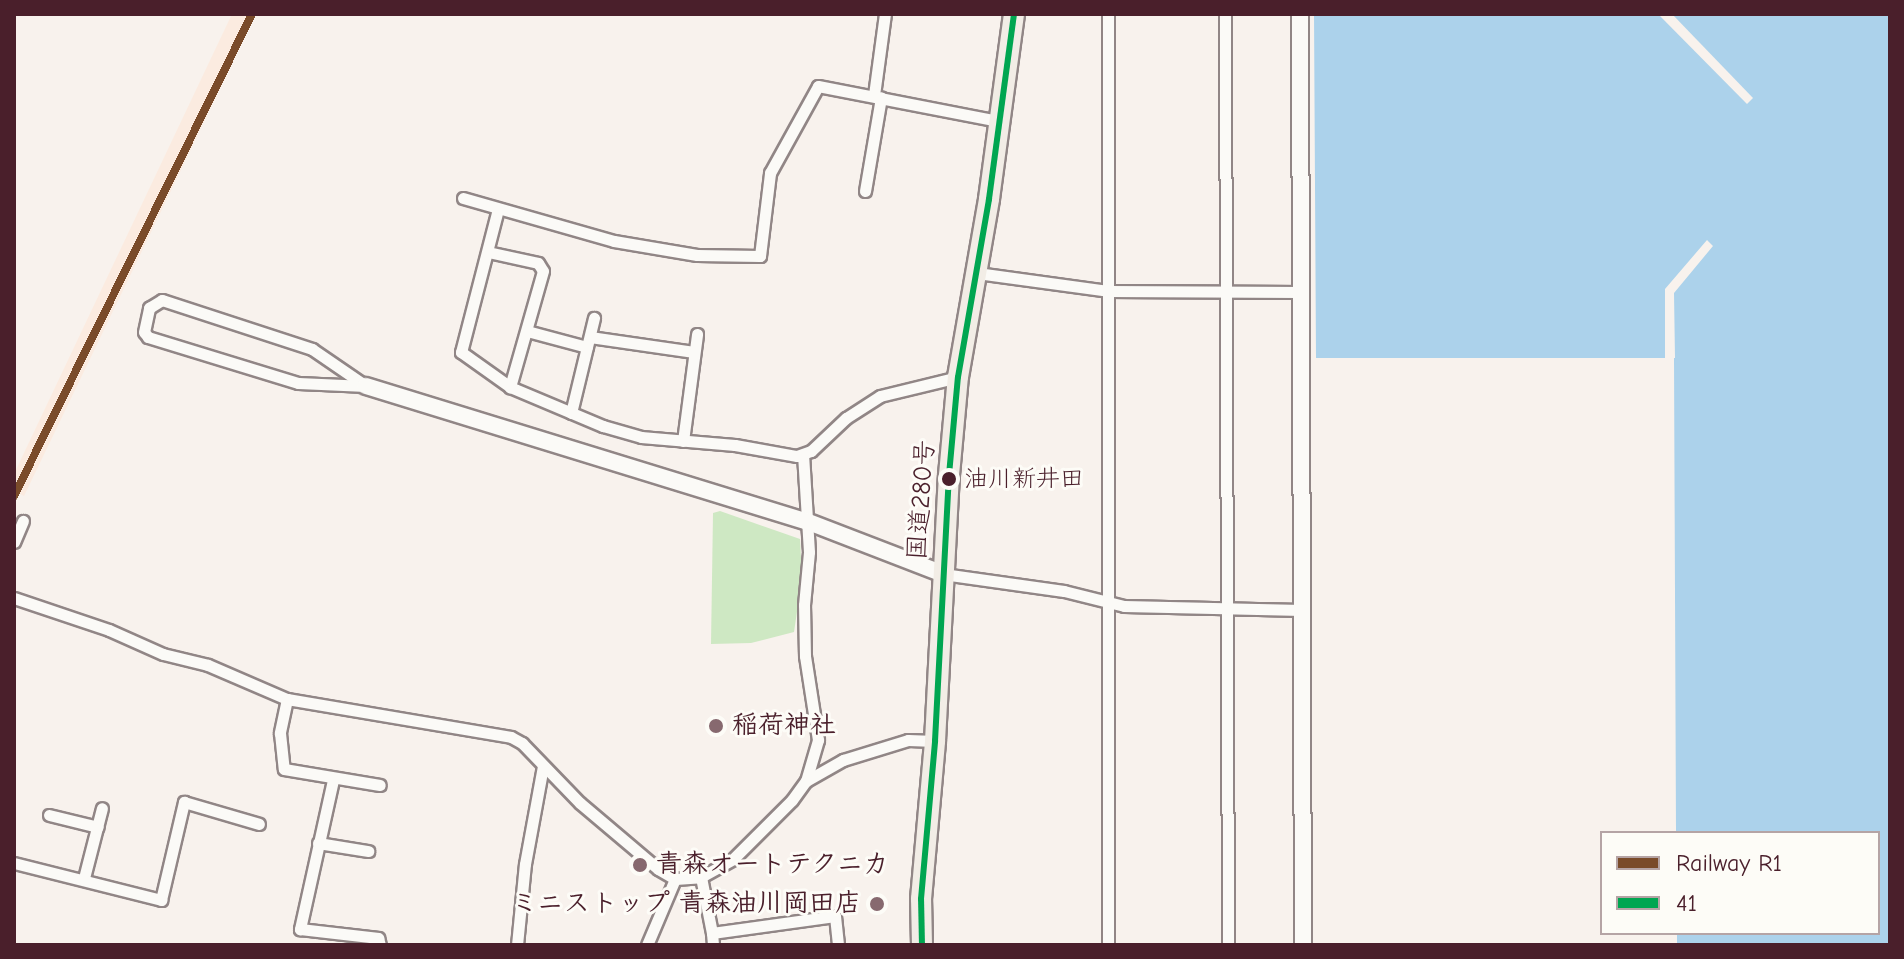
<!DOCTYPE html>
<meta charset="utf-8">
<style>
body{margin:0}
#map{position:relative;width:1904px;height:959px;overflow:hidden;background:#f8f2ed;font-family:"Comic Neue","Klee One",sans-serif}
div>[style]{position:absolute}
.built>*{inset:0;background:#fbebe0}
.green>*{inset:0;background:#cee8c3}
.water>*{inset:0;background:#acd2eb}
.pier>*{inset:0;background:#f8f2ed}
.roads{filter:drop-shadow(2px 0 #918686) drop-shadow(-2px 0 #918686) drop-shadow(0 2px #918686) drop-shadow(0 -2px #918686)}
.street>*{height:11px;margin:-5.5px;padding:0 5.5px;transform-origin:5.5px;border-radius:5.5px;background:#fbfaf7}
.secondary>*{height:16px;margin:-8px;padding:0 8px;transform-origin:8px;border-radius:8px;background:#fbfaf7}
.highway>*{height:20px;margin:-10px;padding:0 10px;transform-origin:10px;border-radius:10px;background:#f2ede6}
.bus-1>*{height:6px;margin:-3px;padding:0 3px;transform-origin:3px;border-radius:3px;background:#00a651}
.rail-1>*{height:8px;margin:-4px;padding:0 4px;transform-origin:4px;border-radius:4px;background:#7a4b2a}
.dots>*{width:22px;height:22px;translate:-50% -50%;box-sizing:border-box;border:4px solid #fdfcf7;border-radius:50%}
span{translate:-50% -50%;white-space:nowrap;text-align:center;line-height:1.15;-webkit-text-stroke:6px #fdfcf7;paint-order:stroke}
.bus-label{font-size:24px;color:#4a1f2b}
.left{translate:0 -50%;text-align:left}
.street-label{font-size:26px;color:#4a1f2b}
.poi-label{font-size:26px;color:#4a1f2b;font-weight:700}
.right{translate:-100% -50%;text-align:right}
.frame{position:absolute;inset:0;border:16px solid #4a1f2b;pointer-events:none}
.legend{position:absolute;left:1600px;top:831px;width:280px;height:104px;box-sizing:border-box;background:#fdfcf7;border:2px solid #b5a4a5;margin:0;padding:10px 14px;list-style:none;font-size:24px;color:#4a1f2b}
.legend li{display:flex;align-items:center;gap:16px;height:40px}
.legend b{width:40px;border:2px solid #b5a4a5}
</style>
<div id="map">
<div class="built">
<div style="clip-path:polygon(232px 14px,256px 14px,24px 496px,14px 491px,14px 474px)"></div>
</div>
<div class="green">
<div style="clip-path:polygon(720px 511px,800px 539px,802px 578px,794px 632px,751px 643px,711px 644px,713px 513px)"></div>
</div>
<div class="water">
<div style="clip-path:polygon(1314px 14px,1890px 14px,1890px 945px,1677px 945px,1677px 933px,1878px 933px,1878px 833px,1676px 833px,1674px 358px,1316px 358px)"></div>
</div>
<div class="pier">
<div style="clip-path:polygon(1658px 14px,1672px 14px,1753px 98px,1747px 104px)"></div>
<div style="clip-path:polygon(1707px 240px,1713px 246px,1674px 293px,1675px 358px,1665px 358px,1665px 289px)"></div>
</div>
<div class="roads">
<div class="street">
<div style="left:1108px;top:14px;width:931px;rotate:90deg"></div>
<div style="left:1225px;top:14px;width:931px;rotate:89.82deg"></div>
<div style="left:874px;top:95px;width:82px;rotate:-82.3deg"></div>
<div style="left:865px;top:191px;width:95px;rotate:-80.3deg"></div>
<div style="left:463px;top:198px;width:157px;rotate:15.9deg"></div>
<div style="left:614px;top:241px;width:84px;rotate:9.6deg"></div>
<div style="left:697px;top:255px;width:63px;rotate:0.9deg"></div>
<div style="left:760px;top:256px;width:84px;rotate:-83.1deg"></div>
<div style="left:770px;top:173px;width:99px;rotate:-61.1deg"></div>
<div style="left:818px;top:86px;width:183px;rotate:11deg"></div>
<div style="left:498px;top:209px;width:148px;rotate:104.5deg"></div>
<div style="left:461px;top:352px;width:60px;rotate:35.5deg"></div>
<div style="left:510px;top:387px;width:101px;rotate:22.8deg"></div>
<div style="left:603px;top:426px;width:40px;rotate:16deg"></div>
<div style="left:641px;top:437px;width:94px;rotate:4.9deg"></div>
<div style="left:735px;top:445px;width:63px;rotate:10.1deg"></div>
<div style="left:797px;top:456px;width:15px;rotate:-20deg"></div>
<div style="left:811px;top:451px;width:48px;rotate:-43.3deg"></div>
<div style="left:846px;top:418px;width:40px;rotate:-32.9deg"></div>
<div style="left:880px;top:396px;width:80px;rotate:-13.7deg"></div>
<div style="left:488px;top:252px;width:51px;rotate:12.4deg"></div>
<div style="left:538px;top:263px;width:9px;rotate:58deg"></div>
<div style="left:543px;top:271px;width:121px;rotate:105.9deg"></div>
<div style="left:977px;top:273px;width:132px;rotate:7.8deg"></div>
<div style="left:1108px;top:291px;width:192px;rotate:0.3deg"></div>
<div style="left:162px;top:300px;width:158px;rotate:18.1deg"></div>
<div style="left:312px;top:349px;width:65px;rotate:34.4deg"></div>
<div style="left:366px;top:386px;width:68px;rotate:-177.5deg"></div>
<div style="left:298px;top:383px;width:157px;rotate:-163deg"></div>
<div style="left:148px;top:337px;width:6px;rotate:-129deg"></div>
<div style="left:144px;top:332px;width:25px;rotate:-78deg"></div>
<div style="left:149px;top:308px;width:15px;rotate:-32deg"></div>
<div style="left:527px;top:331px;width:62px;rotate:14.9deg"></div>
<div style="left:590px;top:337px;width:105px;rotate:8.2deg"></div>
<div style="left:571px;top:413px;width:98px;rotate:-76.4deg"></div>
<div style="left:683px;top:441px;width:108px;rotate:-82.5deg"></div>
<div style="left:14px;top:542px;width:23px;rotate:-67deg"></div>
<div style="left:943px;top:574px;width:122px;rotate:8deg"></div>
<div style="left:1064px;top:591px;width:62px;rotate:14deg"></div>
<div style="left:1124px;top:606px;width:178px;rotate:1.3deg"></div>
<div style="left:14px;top:598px;width:100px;rotate:18.6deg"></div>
<div style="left:109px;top:630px;width:59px;rotate:24deg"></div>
<div style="left:163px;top:654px;width:46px;rotate:13.7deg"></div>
<div style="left:208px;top:665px;width:86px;rotate:23.3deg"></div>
<div style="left:287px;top:699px;width:227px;rotate:9.6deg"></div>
<div style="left:511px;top:737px;width:13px;rotate:29deg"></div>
<div style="left:522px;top:743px;width:83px;rotate:46deg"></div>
<div style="left:580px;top:803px;width:102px;rotate:40.2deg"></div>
<div style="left:658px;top:869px;width:20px;rotate:30deg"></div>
<div style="left:675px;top:879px;width:26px;rotate:-4deg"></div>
<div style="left:701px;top:877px;width:37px;rotate:-29deg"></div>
<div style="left:733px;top:859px;width:83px;rotate:-45deg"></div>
<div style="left:792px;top:800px;width:24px;rotate:-54deg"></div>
<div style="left:806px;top:781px;width:43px;rotate:-73.7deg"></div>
<div style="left:818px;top:740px;width:85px;rotate:-98.8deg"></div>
<div style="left:805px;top:656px;width:51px;rotate:-91.1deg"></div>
<div style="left:804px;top:605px;width:53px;rotate:-84.6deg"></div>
<div style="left:809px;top:552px;width:97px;rotate:-93.5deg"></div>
<div style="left:287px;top:699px;width:35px;rotate:102deg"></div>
<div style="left:280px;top:733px;width:36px;rotate:84deg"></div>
<div style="left:284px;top:769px;width:97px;rotate:9.5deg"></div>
<div style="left:333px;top:780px;width:153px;rotate:102.5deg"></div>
<div style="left:300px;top:929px;width:79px;rotate:6.6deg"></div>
<div style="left:378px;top:938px;width:7px;rotate:74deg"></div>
<div style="left:806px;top:781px;width:43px;rotate:-29.6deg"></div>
<div style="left:843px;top:760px;width:68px;rotate:-17.1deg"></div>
<div style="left:908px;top:740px;width:27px;rotate:2deg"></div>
<div style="left:49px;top:815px;width:50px;rotate:13.8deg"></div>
<div style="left:318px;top:843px;width:51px;rotate:9.1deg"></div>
<div style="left:14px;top:863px;width:152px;rotate:14.1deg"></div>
<div style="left:161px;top:900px;width:101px;rotate:-76.8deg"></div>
<div style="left:184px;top:802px;width:78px;rotate:16.3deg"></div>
<div style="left:701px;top:877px;width:57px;rotate:78.9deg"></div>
<div style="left:712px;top:933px;width:124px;rotate:-7.9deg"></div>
<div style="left:835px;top:916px;width:29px;rotate:84deg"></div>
<div style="left:84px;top:878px;width:72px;rotate:-75.6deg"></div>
<div style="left:712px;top:933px;width:12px;rotate:85deg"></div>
<div style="left:517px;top:945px;width:81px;rotate:-84.4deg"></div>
<div style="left:525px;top:864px;width:100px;rotate:-79.6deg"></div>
<div style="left:647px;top:945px;width:72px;rotate:-67deg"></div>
</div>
<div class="secondary">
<div style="left:1300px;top:14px;width:931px;rotate:89.82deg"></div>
<div style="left:366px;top:386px;width:460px;rotate:17.1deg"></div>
<div style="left:806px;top:521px;width:147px;rotate:21.1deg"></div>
</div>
<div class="highway">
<div style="left:922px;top:945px;width:46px;rotate:-91.2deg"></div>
<div style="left:921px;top:899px;width:159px;rotate:-84.9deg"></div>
<div style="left:935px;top:741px;width:266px;rotate:-87deg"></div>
<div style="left:949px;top:475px;width:98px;rotate:-84.8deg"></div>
<div style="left:958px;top:377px;width:181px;rotate:-80.1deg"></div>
<div style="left:989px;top:199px;width:187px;rotate:-82.3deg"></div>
</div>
</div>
<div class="bus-1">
<div style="left:922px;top:945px;width:46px;rotate:-91.2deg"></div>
<div style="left:921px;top:899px;width:159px;rotate:-84.9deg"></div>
<div style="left:935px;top:741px;width:266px;rotate:-87deg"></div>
<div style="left:949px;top:475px;width:98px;rotate:-84.8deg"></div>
<div style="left:958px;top:377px;width:181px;rotate:-80.1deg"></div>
<div style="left:989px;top:199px;width:187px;rotate:-82.3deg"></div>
</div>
<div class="rail-1">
<div style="left:14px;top:496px;width:538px;rotate:-63.72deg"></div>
</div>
<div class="dots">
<div style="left:949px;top:479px;background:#4a1f2b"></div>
<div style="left:716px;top:726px;background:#87696f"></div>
<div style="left:640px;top:865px;background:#87696f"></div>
<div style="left:877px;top:904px;background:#87696f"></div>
</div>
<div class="bus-label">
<span class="left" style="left:964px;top:479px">油川新井田</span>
</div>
<div class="street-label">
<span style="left:922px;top:500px;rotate:-86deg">国道280号</span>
</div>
<div class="poi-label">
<span class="left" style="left:732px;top:726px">稲荷神社</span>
<span class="left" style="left:656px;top:865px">青森オートテクニカ</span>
<span class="right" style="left:861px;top:904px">ミニストップ 青森油川岡田店</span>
</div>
<div class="frame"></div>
<ul class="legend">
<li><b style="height:10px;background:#7a4b2a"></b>Railway R1</li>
<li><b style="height:10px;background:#00a651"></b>41</li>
</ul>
</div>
